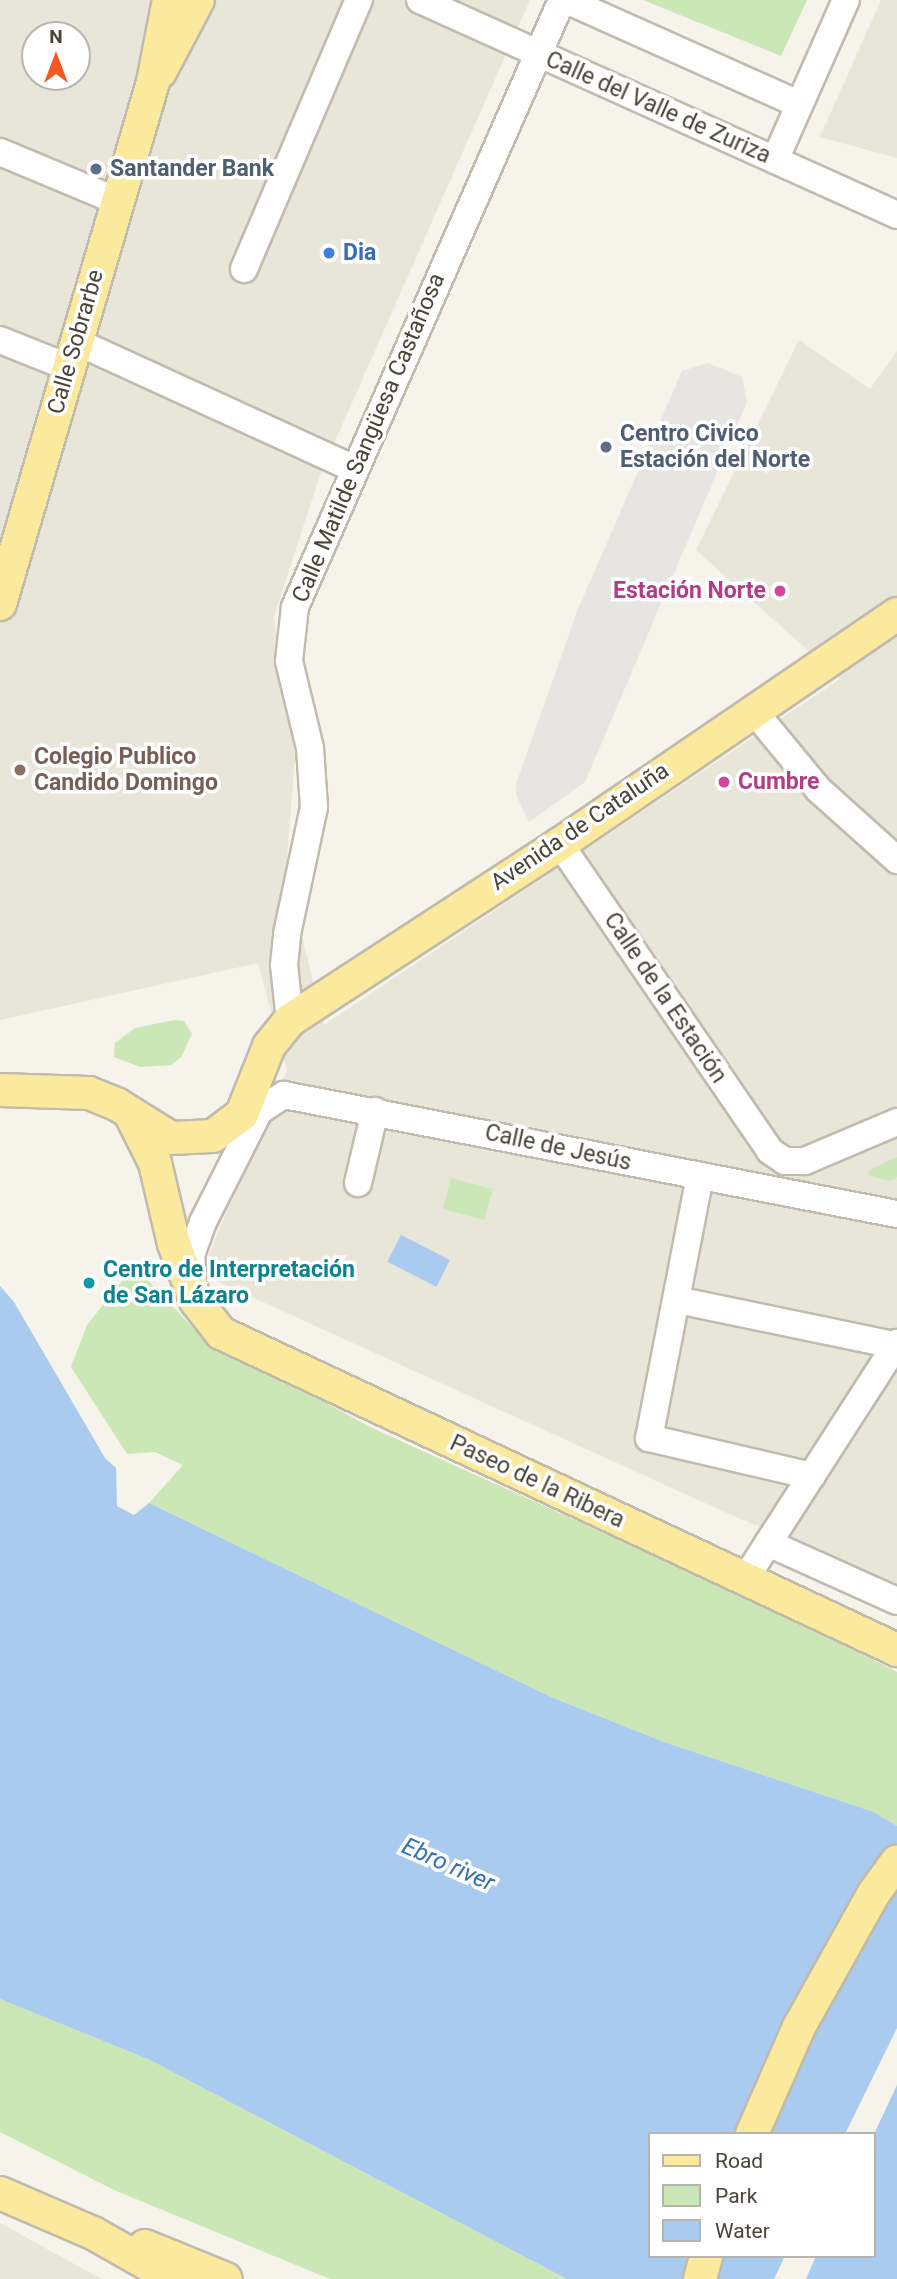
<!DOCTYPE html>
<meta charset="utf-8">
<style>
body{margin:0}
#map{position:relative;width:897px;height:2279px;overflow:hidden;background:#f5f3ea;font-family:Roboto,sans-serif}
div>[style]{position:absolute}
.residential>*{inset:0;background:#e8e5d9}
.green>*{inset:0;background:#cbe7b5;transform-origin:0 0}
.parking>*{inset:0;background:#e6e5e2}
.water>*{inset:0;background:#a9cbef;transform-origin:0 0}
.pier>*{inset:0;background:#f5f3ea}
.roads{filter:drop-shadow(2px 0 #c0bbad) drop-shadow(-2px 0 #c0bbad) drop-shadow(0 2px #c0bbad) drop-shadow(0 -2px #c0bbad)}
.minor>*{height:26px;margin:-13px;padding:0 13px;transform-origin:13px;border-radius:13px;background:#fff}
.major>*{height:32px;margin:-16px;padding:0 16px;transform-origin:16px;border-radius:16px;background:#fbea9d}
.dots>*{width:19px;height:19px;translate:-50% -50%;box-sizing:border-box;border:4px solid #fff;border-radius:50%}
span{translate:-50% -50%;white-space:nowrap;text-align:center;line-height:1.15;-webkit-text-stroke:7px #fff;paint-order:stroke}
.street-label{font-size:23px;color:#494438}
.service-label{font-size:23px;color:#4e5e75;font-weight:700}
.left{translate:0 -50%;text-align:left}
.shop-label{font-size:23px;color:#366cbe;font-weight:700}
.hotel-label{font-size:23px;color:#b23c85;font-weight:700}
.right{translate:-100% -50%;text-align:right}
.education-label{font-size:23px;color:#785e54;font-weight:700}
.culture-label{font-size:23px;color:#0d838f;font-weight:700}
.water-label{font-size:24px;color:#3370b3;font-style:italic}
.legend{position:absolute;left:648px;top:2132px;width:228px;height:126px;box-sizing:border-box;background:#fff;border:2px solid #b6b4af;margin:0;padding:9px 12px;list-style:none;font-size:21px;color:#494438}
.legend li{display:flex;align-items:center;gap:14px;height:35px}
.legend b{width:35px;border:2px solid #b6b4af}
.north{position:absolute;left:21px;top:21px;width:70px;height:70px;box-sizing:border-box;background:#fff;border:2px solid #b6b4af;border-radius:50%;rotate:0deg;font-size:19px;font-weight:700;line-height:28px;text-align:center;color:#494438}
.north::after{content:'';display:block;margin:auto;width:24px;height:32px;background:#f45722;clip-path:polygon(50% 0,100% 100%,50% 72%,0 100%)}
</style>
<div id="map">
<div class="residential">
<div style="clip-path:polygon(evenodd,0 0,530px 0,320px 475px,274px 617px,295px 757px,286px 872px,324px 1025px,840px 679px,696px 550px,799px 340px,870px 389px,897px 351px,897px 1584px,727px 1513px,212px 1279px,206px 1261px,287px 1070px,258px 963px,0 1020px,0 0,35px 35px,77px 35px,77px 77px,35px 77px,35px 35px)"></div>
<div style="clip-path:polygon(881px 0,897px 0,897px 158px,820px 137px)"></div>
<div style="clip-path:polygon(0 2223px,96px 2276px,104px 2279px,0 2279px)"></div>
</div>
<div class="green">
<div style="clip-path:polygon(643px 0,807px 0,781px 56px)"></div>
<div style="clip-path:polygon(174px 1020px,184px 1021px,192px 1034px,181px 1057px,171px 1065px,140px 1067px,114px 1057px,115px 1043px,135px 1028px)"></div>
<div style="clip-path:polygon(897px 1157px,897px 1177px,890px 1181px,868px 1175px,869px 1170px)"></div>
<div style="left:451px;top:1178px;width:43px;height:32px;rotate:15deg"></div>
<div style="clip-path:polygon(134px 1266px,198px 1333px,372px 1428px,796px 1620px,897px 1672px,897px 1826px,874px 1812px,664px 1742px,551px 1697px,149px 1503px,183px 1465px,155px 1452px,127px 1454px,71px 1367px,87px 1325px)"></div>
<div style="clip-path:polygon(0 1999px,150px 2060px,567px 2279px,330px 2279px,114px 2190px,0 2132px)"></div>
</div>
<div class="parking">
<div style="clip-path:polygon(708px 363px,742px 377px,747px 402px,585px 782px,529px 822px,516px 795px,516px 784px,578px 609px,682px 371px)"></div>
</div>
<div class="water">
<div style="left:401px;top:1235px;width:55px;height:30px;rotate:27deg"></div>
<div style="clip-path:polygon(evenodd,0 1286px,14px 1302px,105px 1458px,116px 1468px,117px 1506px,134px 1515px,149px 1503px,551px 1697px,664px 1742px,874px 1812px,897px 1826px,897px 2279px,567px 2279px,150px 2060px,0 1999px,0 1286px,650px 2134px,874px 2134px,874px 2256px,650px 2256px,650px 2134px)"></div>
</div>
<div class="pier">
<div style="clip-path:polygon(897px 2028px,897px 2085px,874px 2134px,845px 2134px)"></div>
<div style="clip-path:polygon(785px 2256px,816px 2256px,806px 2279px,774px 2279px)"></div>
</div>
<div class="roads">
<div class="minor">
<div style="left:420px;top:0;width:523px;rotate:24.26deg"></div>
<div style="left:566px;top:0;width:255px;rotate:24.1deg"></div>
<div style="left:0;top:152px;width:127px;rotate:22.7deg"></div>
<div style="left:775px;top:160px;width:175px;rotate:-66.1deg"></div>
<div style="left:244px;top:269px;width:293px;rotate:-66.9deg"></div>
<div style="left:0;top:340px;width:73px;rotate:21.7deg"></div>
<div style="left:75px;top:341px;width:307px;rotate:24.6deg"></div>
<div style="left:753px;top:710px;width:104px;rotate:50.5deg"></div>
<div style="left:819px;top:790px;width:105px;rotate:41.9deg"></div>
<div style="left:560px;top:844px;width:372px;rotate:55.6deg"></div>
<div style="left:770px;top:1151px;width:18px;rotate:34deg"></div>
<div style="left:785px;top:1161px;width:20px"></div>
<div style="left:805px;top:1161px;width:100px;rotate:-23deg"></div>
<div style="left:290px;top:1020px;width:55px;rotate:-96.2deg"></div>
<div style="left:284px;top:965px;width:31px;rotate:-84deg"></div>
<div style="left:287px;top:934px;width:130px;rotate:-78deg"></div>
<div style="left:314px;top:807px;width:59px;rotate:-93.9deg"></div>
<div style="left:310px;top:748px;width:89px;rotate:-103.6deg"></div>
<div style="left:289px;top:661px;width:54px;rotate:-83.7deg"></div>
<div style="left:295px;top:607px;width:663px;rotate:-66.26deg"></div>
<div style="left:700px;top:1176px;width:267px;rotate:101deg"></div>
<div style="left:649px;top:1438px;width:167px;rotate:13.1deg"></div>
<div style="left:358px;top:1183px;width:74px;rotate:-76.7deg"></div>
<div style="left:193px;top:1282px;width:27px;rotate:-94deg"></div>
<div style="left:191px;top:1255px;width:35px;rotate:-70deg"></div>
<div style="left:203px;top:1222px;width:124px;rotate:-63.2deg"></div>
<div style="left:259px;top:1111px;width:30px;rotate:-33deg"></div>
<div style="left:284px;top:1095px;width:624px;rotate:10.99deg"></div>
<div style="left:677px;top:1300px;width:223px;rotate:11.7deg"></div>
<div style="left:768px;top:1543px;width:141px;rotate:24.2deg"></div>
<div style="left:745px;top:1579px;width:281px;rotate:-57.2deg"></div>
</div>
<div class="major">
<div style="left:160px;top:72px;width:81px;rotate:-62.2deg"></div>
<div style="left:0;top:604px;width:544px;rotate:-73.66deg"></div>
<div style="left:153px;top:82px;width:84px;rotate:-79deg"></div>
<div style="left:0;top:1090px;width:89px;rotate:1.9deg"></div>
<div style="left:89px;top:1093px;width:31px;rotate:22deg"></div>
<div style="left:118px;top:1105px;width:62px;rotate:31.9deg"></div>
<div style="left:171px;top:1138px;width:42px;rotate:-2.7deg"></div>
<div style="left:213px;top:1136px;width:36px;rotate:-37deg"></div>
<div style="left:242px;top:1114px;width:73px;rotate:-68.3deg"></div>
<div style="left:269px;top:1046px;width:33px;rotate:-51deg"></div>
<div style="left:290px;top:1020px;width:322px;rotate:-33.1deg"></div>
<div style="left:560px;top:844px;width:408px;rotate:-34.3deg"></div>
<div style="left:132px;top:1117px;width:51px;rotate:63.4deg"></div>
<div style="left:155px;top:1163px;width:83px;rotate:76.8deg"></div>
<div style="left:174px;top:1244px;width:61px;rotate:68.9deg"></div>
<div style="left:196px;top:1301px;width:41px;rotate:52deg"></div>
<div style="left:221px;top:1333px;width:747px;rotate:25.12deg"></div>
<div style="left:752px;top:2134px;width:117px;rotate:-66.3deg"></div>
<div style="left:799px;top:2027px;width:154px;rotate:-60.8deg"></div>
<div style="left:874px;top:1893px;width:39px;rotate:-54deg"></div>
<div style="left:0;top:2193px;width:101px;rotate:23.3deg"></div>
<div style="left:93px;top:2233px;width:93px;rotate:29.6deg"></div>
<div style="left:145px;top:2246px;width:87px;rotate:22.2deg"></div>
<div style="left:700px;top:2279px;width:24px;rotate:-75deg"></div>
</div>
</div>
<div class="dots">
<div style="left:96px;top:169px;background:#5c6f8a"></div>
<div style="left:329px;top:253px;background:#3f7fe0"></div>
<div style="left:606px;top:447px;background:#5c6f8a"></div>
<div style="left:780px;top:591px;background:#d1479c"></div>
<div style="left:20px;top:770px;background:#8d6e63"></div>
<div style="left:724px;top:782px;background:#d1479c"></div>
<div style="left:89px;top:1283px;background:#0f9aa8"></div>
</div>
<div class="street-label">
<span style="left:658px;top:108px;rotate:24deg">Calle del Valle de Zuriza</span>
<span style="left:76px;top:342px;rotate:-74deg">Calle Sobrarbe</span>
<span style="left:369px;top:438px;rotate:-67deg">Calle Matilde Sangüesa Castañosa</span>
<span style="left:580px;top:827px;rotate:-34deg">Avenida de Cataluña</span>
<span style="left:665px;top:998px;rotate:56deg">Calle de la Estación</span>
<span style="left:558px;top:1148px;rotate:12deg">Calle de Jesús</span>
<span style="left:537px;top:1482px;rotate:25deg">Paseo de la Ribera</span>
</div>
<div class="service-label">
<span class="left" style="left:110px;top:169px">Santander Bank</span>
<span class="left" style="left:620px;top:447px">Centro Civico<br>Estación del Norte</span>
</div>
<div class="shop-label">
<span class="left" style="left:343px;top:253px">Dia</span>
</div>
<div class="hotel-label">
<span class="right" style="left:766px;top:591px">Estación Norte</span>
<span class="left" style="left:738px;top:782px">Cumbre</span>
</div>
<div class="education-label">
<span class="left" style="left:34px;top:770px">Colegio Publico<br>Candido Domingo</span>
</div>
<div class="culture-label">
<span class="left" style="left:103px;top:1283px">Centro de Interpretación<br>de San Lázaro</span>
</div>
<div class="water-label">
<span style="left:448px;top:1865px;rotate:24deg">Ebro river</span>
</div>
<ul class="legend">
<li><b style="height:9px;background:#fbea9d"></b>Road</li>
<li><b style="height:19px;background:#cbe7b5"></b>Park</li>
<li><b style="height:19px;background:#a9cbef"></b>Water</li>
</ul>
<div class="north">N</div>
</div>
